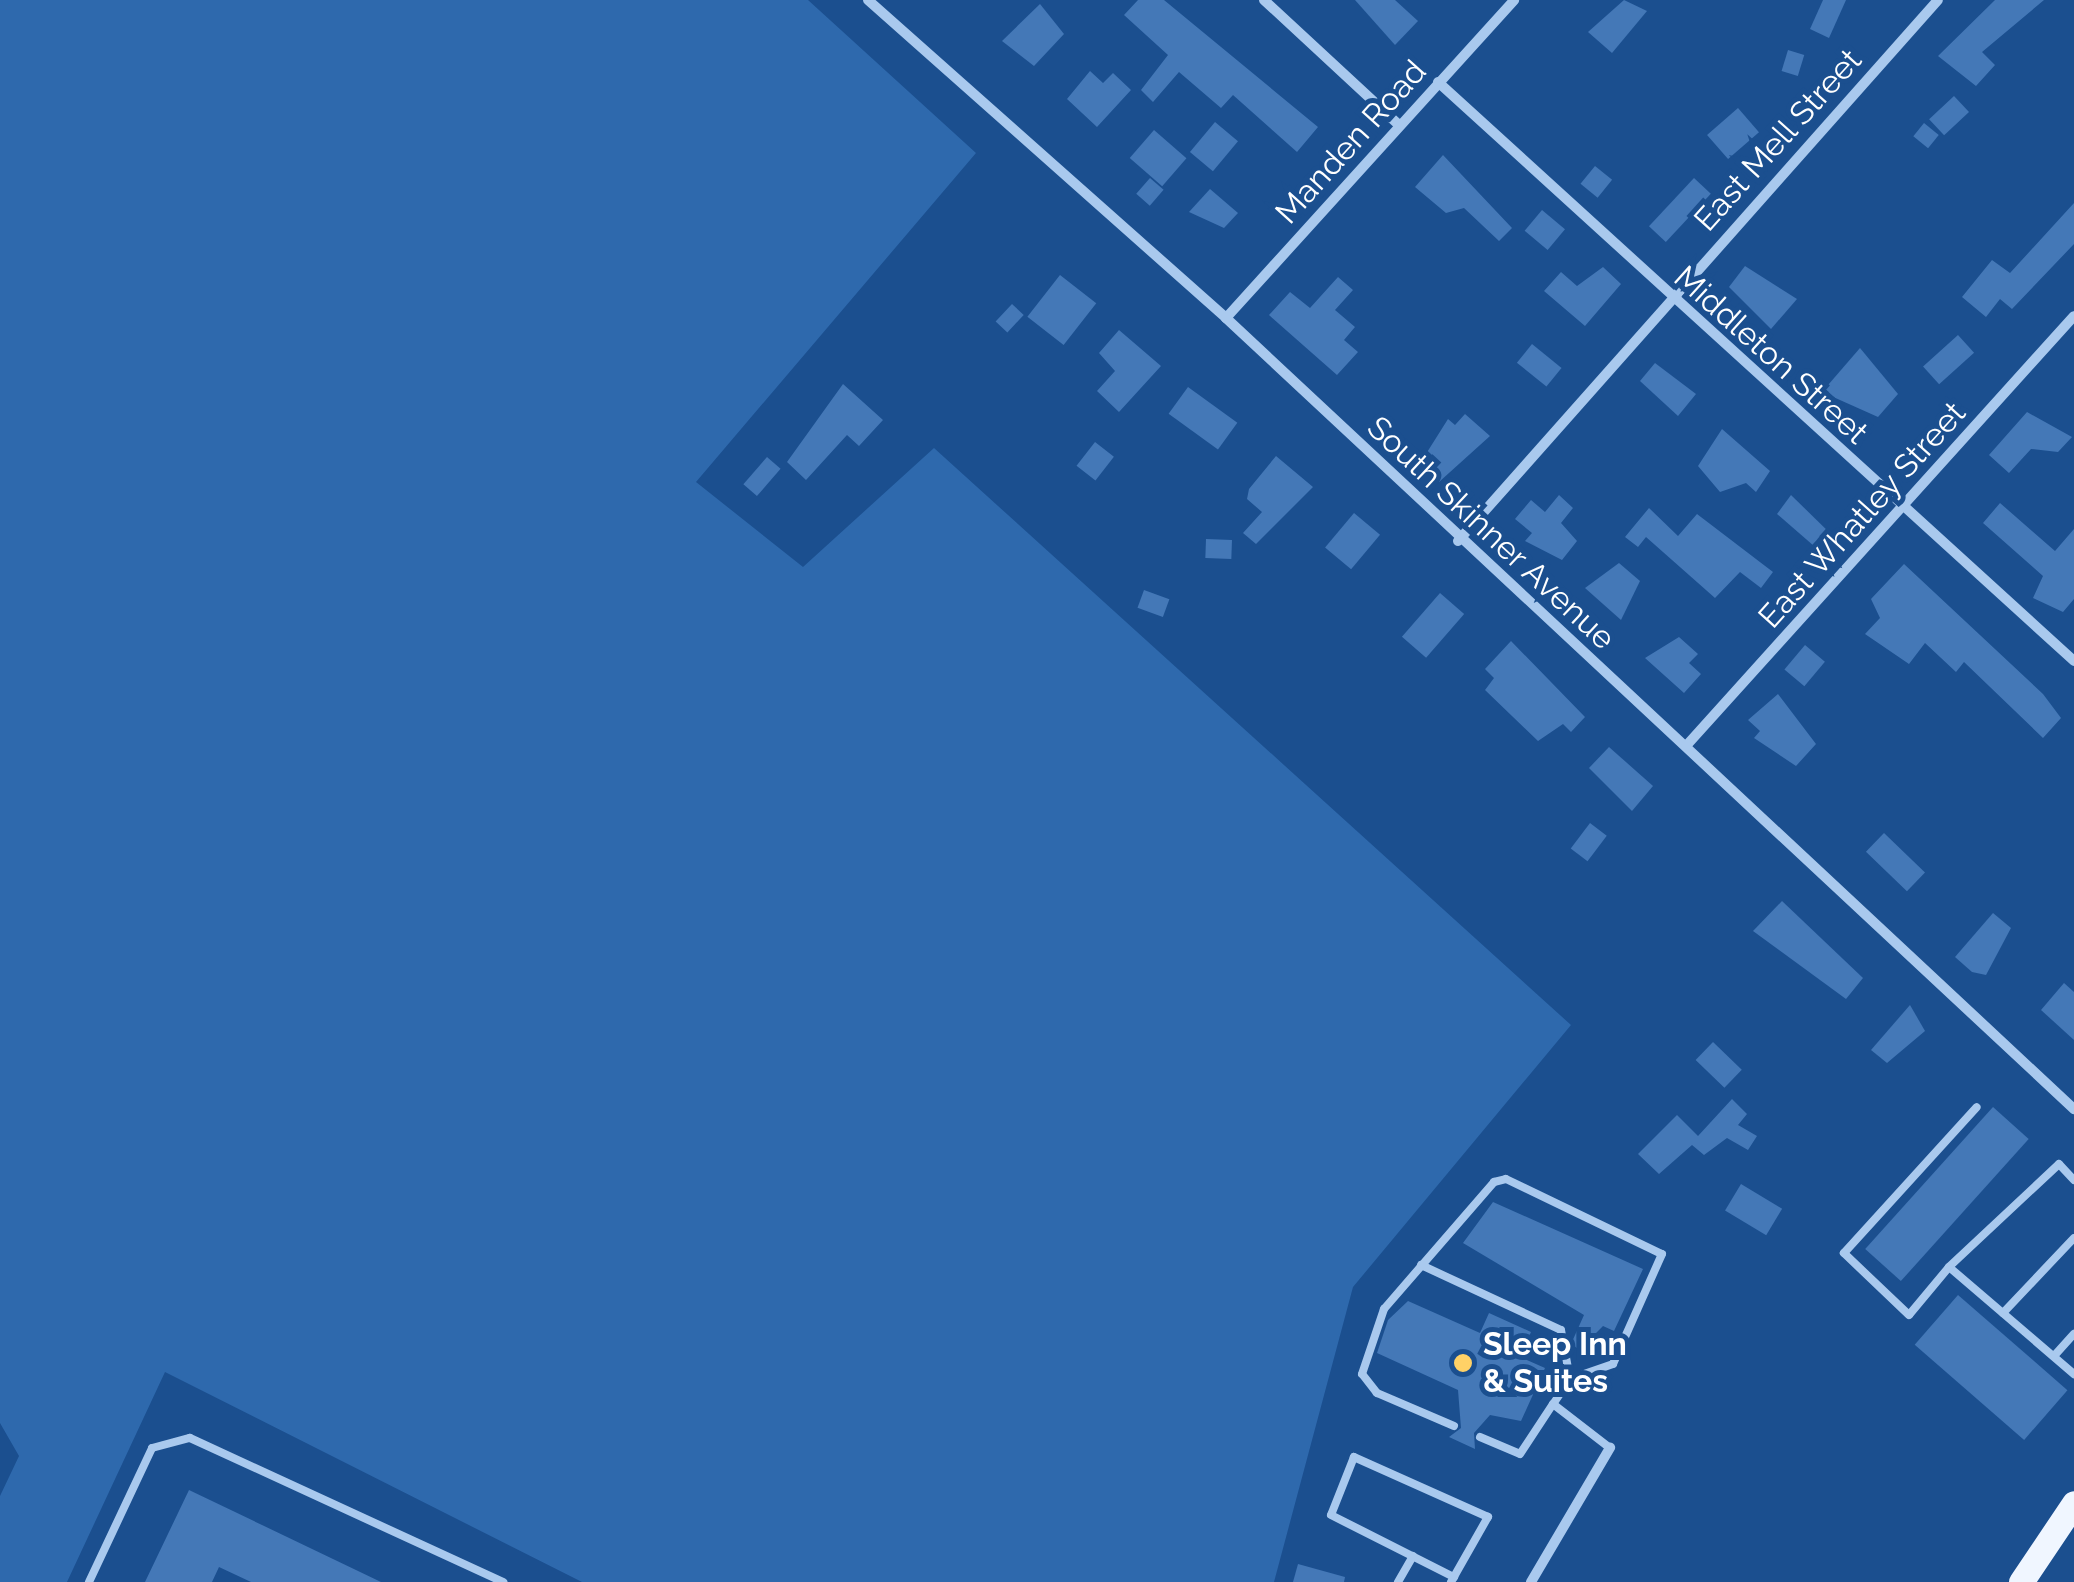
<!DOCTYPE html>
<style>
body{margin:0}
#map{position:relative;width:2074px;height:1582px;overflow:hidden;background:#1b4f8f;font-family:Raleway,sans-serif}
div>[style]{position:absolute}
.green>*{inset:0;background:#2e69ad}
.building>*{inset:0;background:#4478b7;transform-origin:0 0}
.service>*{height:8px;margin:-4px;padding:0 4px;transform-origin:4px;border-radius:4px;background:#a9c9ee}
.minor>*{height:10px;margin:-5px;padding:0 5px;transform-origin:5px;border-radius:5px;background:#a9c9ee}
.primary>*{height:25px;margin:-12.5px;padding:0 12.5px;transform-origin:12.5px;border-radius:12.5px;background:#f0f6ff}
.dots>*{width:28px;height:28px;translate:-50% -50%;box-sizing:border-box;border:5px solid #1b4f8f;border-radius:50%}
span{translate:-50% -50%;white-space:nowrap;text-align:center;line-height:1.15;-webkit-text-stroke:10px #1b4f8f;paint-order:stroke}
.street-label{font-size:32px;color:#fff}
.poi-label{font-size:32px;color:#fff;font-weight:700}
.left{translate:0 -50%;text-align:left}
</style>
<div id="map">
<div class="green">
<div style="clip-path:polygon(0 0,808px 0,976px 153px,696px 482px,803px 567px,934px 448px,1571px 1025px,1353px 1287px,1274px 1582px,582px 1582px,165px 1372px,67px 1582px,0 1582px,0 1496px,19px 1456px,0 1423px)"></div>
</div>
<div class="building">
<div style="clip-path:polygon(1138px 0,1164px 0,1318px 127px,1297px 152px,1233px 95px,1221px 108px,1179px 72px,1153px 102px,1141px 90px,1168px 55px,1124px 15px)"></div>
<div style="clip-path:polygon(1355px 0,1395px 0,1418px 21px,1395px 45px)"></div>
<div style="clip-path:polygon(1624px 0,1647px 11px,1612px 53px,1588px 32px)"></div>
<div style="clip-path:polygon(1823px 0,1846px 0,1829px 38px,1810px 29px)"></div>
<div style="clip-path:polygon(1995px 0,2044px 0,1982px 52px,1995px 65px,1976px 86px,1938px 56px)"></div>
<div style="clip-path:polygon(1040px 4px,1064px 34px,1034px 66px,1002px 41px)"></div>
<div style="left:1788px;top:50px;width:17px;height:22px;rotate:17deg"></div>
<div style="clip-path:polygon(1090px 71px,1103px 83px,1113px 73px,1131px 90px,1097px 127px,1067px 99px)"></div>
<div style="left:1954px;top:96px;width:22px;height:34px;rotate:47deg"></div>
<div style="left:1738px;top:108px;width:32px;height:41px;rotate:49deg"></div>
<div style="left:1215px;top:122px;width:30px;height:39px;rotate:40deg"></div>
<div style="left:1924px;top:123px;width:19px;height:17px;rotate:39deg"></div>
<div style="left:1154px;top:130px;width:43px;height:37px;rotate:41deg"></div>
<div style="clip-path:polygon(1443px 155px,1512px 228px,1499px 241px,1464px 208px,1446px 213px,1415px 187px)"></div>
<div style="left:1595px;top:166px;width:22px;height:23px;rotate:39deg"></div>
<div style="left:1150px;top:178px;width:18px;height:21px;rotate:41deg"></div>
<div style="left:1694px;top:178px;width:23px;height:66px;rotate:43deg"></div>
<div style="clip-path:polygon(1210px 189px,1238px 213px,1224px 228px,1189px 212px)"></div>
<div style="clip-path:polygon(2074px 203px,2074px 244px,2012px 309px,2000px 299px,1986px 317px,1962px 297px,1992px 260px,2010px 273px)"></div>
<div style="left:1542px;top:210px;width:30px;height:27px;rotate:40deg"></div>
<div style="clip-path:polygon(1745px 266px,1797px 299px,1771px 329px,1729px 287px)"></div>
<div style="clip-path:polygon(1603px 267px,1621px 284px,1585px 326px,1544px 291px,1561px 272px,1577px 286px)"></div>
<div style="left:1060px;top:275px;width:46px;height:53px;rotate:38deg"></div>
<div style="clip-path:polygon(1338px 277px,1353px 290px,1335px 310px,1355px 327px,1344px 340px,1358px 352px,1337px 375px,1269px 315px,1290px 292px,1310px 308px)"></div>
<div style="left:1012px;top:304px;width:16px;height:24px;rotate:43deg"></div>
<div style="clip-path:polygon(1119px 330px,1161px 366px,1119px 412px,1097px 391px,1115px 371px,1099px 353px)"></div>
<div style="left:1958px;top:335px;width:24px;height:47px;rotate:48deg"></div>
<div style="left:1532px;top:344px;width:38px;height:24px;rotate:39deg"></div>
<div style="clip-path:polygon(1860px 348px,1898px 394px,1878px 417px,1822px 392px)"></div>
<div style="clip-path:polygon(1655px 363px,1696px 394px,1678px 416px,1640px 381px)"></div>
<div style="clip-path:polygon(843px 384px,883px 420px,859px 446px,847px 435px,806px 480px,787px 462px)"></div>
<div style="left:1188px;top:387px;width:61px;height:33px;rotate:36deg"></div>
<div style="clip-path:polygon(2027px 412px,2072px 437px,2058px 452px,2031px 449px,2009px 473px,1989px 455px)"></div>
<div style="clip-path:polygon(1465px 414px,1490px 436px,1439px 482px,1419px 465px,1448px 419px,1455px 425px)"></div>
<div style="clip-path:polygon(1722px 429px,1770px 471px,1756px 492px,1746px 483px,1720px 492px,1698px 466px)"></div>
<div style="left:1095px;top:442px;width:24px;height:30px;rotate:38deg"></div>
<div style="clip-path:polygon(1276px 456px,1313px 487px,1256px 544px,1243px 533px,1262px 512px,1247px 499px,1249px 489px)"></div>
<div style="left:767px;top:457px;width:18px;height:36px;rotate:41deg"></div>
<div style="clip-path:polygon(1559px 495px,1573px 508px,1561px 523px,1577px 541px,1562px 560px,1525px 541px,1532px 533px,1515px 519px,1531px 500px,1545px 512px)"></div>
<div style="clip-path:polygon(1791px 495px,1835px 538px,1822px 553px,1777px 514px)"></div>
<div style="clip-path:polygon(2000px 503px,2055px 551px,2074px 529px,2074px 599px,2063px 612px,2033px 598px,2043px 576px,1983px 523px)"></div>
<div style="clip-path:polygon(1649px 508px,1678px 536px,1697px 514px,1773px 572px,1761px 588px,1740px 572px,1715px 598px,1646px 537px,1638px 547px,1625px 537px)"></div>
<div style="left:1354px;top:513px;width:34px;height:45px;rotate:40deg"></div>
<div style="left:1206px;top:539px;width:26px;height:19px;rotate:2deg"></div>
<div style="clip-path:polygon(1619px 563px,1640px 581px,1621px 620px,1585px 588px)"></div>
<div style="clip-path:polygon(1904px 564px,2043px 694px,2061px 718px,2043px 738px,1964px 662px,1956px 672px,1925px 643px,1909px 664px,1865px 634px,1880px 618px,1871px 599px)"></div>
<div style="left:1144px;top:590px;width:27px;height:19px;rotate:20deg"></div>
<div style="left:1440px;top:593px;width:32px;height:58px;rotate:41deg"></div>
<div style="clip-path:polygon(1679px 637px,1698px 654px,1689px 663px,1701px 674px,1684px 693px,1645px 658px)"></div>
<div style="clip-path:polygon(1511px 641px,1585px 717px,1571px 732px,1563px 724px,1538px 741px,1485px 690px,1494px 678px,1485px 669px)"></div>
<div style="left:1805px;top:645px;width:26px;height:32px;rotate:40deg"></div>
<div style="clip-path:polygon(1778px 694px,1816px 744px,1796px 766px,1754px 738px,1760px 731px,1748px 720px)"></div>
<div style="clip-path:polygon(1609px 747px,1653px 786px,1632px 811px,1589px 768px)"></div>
<div style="left:1590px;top:823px;width:21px;height:32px;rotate:37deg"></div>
<div style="left:1884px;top:833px;width:57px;height:26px;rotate:44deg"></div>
<div style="clip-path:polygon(1782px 901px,1863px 978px,1846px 999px,1753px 931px)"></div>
<div style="clip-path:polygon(1993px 913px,2011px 928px,1986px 975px,1972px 972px,1955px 957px)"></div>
<div style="clip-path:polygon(2064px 983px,2074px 992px,2074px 1040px,2041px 1010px)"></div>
<div style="clip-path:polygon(1910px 1005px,1925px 1031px,1887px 1063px,1871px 1050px)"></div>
<div style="left:1713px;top:1042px;width:40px;height:25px;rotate:44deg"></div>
<div style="clip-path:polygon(1732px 1099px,1747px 1114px,1738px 1125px,1757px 1136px,1748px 1150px,1727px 1138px,1704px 1155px,1692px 1145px,1659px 1174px,1638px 1154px,1677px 1115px,1698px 1136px)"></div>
<div style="left:1993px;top:1107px;width:48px;height:191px;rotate:42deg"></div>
<div style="left:1741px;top:1184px;width:48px;height:31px;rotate:31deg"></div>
<div style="clip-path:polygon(1493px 1202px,1643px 1269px,1614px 1331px,1603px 1326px,1588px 1341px,1589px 1356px,1571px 1344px,1584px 1315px,1463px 1243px)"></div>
<div style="left:1958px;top:1295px;width:145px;height:66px;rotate:41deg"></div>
<div style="clip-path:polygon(1408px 1301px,1480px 1333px,1489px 1313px,1531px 1332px,1520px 1357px,1545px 1368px,1521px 1421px,1490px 1415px,1474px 1433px,1475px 1449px,1449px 1437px,1461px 1428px,1458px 1390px,1377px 1353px,1388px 1320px)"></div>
<div style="clip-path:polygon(189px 1490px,381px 1582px,251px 1582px,219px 1567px,212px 1582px,145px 1582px)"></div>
<div style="clip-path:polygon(1298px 1564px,1345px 1577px,1344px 1582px,1293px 1582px)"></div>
</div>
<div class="service">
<div style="left:2074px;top:1180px;width:22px;rotate:-133deg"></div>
<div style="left:2059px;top:1164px;width:151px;rotate:136.9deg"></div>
<div style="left:1949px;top:1267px;width:165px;rotate:40.6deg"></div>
<div style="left:1421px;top:1265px;width:154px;rotate:24.9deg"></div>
<div style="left:1561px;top:1330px;width:50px;rotate:79.6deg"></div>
<div style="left:1949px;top:1267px;width:62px;rotate:129.8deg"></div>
<div style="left:1909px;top:1315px;width:90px;rotate:-136.4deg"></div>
<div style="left:1844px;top:1253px;width:197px;rotate:-47.7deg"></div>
<div style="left:2003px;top:1313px;width:103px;rotate:-46.6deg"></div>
<div style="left:1594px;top:1345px;width:25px;rotate:23deg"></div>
<div style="left:2054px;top:1356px;width:30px;rotate:-48deg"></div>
<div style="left:1454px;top:1426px;width:84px;rotate:-156.8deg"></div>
<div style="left:1377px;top:1393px;width:24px;rotate:-128deg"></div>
<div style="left:1362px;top:1374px;width:69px;rotate:-71.3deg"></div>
<div style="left:1384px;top:1309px;width:168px;rotate:-49.1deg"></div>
<div style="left:1494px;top:1182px;width:12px;rotate:-14deg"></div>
<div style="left:1506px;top:1179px;width:173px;rotate:25.7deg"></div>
<div style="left:1662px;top:1254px;width:120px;rotate:114deg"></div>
<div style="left:1613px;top:1364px;width:46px;rotate:160.8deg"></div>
<div style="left:1570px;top:1379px;width:30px;rotate:124deg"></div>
<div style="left:1553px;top:1404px;width:72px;rotate:37.7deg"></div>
<div style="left:1480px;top:1437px;width:43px;rotate:23deg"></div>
<div style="left:1520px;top:1454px;width:60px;rotate:-56.6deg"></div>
<div style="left:89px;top:1582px;width:148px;rotate:-64.8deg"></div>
<div style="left:152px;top:1448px;width:39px;rotate:-15deg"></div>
<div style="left:190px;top:1438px;width:345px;rotate:24.7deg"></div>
<div style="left:1398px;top:1582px;width:30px;rotate:-60deg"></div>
<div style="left:1451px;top:1582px;width:75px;rotate:-60.4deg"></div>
<div style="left:1488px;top:1517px;width:147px;rotate:-155.9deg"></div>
<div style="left:1354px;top:1457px;width:62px;rotate:111.6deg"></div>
<div style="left:1331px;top:1515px;width:138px;rotate:26.8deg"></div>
</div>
<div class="minor">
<div style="left:868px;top:0;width:479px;rotate:41.6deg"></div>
<div style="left:1226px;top:318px;width:1160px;rotate:43.01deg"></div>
<div style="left:1264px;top:0;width:184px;rotate:42.8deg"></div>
<div style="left:1438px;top:82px;width:860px;rotate:42.31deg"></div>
<div style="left:1226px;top:318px;width:429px;rotate:-47.8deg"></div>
<div style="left:1458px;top:541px;width:723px;rotate:-48.42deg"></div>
<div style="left:1686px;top:746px;width:579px;rotate:-47.94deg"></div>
<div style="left:1531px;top:1582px;width:156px;rotate:-59.5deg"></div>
</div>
<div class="primary">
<div style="left:2021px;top:1582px;width:95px;rotate:-56.1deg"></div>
</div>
<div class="dots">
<div style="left:1463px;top:1363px;background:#ffd166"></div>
</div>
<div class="street-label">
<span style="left:1778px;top:140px;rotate:-48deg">East Mell Street</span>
<span style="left:1351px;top:142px;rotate:-48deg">Manden Road</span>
<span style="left:1771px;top:355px;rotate:42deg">Middleton Street</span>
<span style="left:1862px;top:515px;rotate:-48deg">East Whatley Street</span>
<span style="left:1491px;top:533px;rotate:43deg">South Skinner Avenue</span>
</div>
<div class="poi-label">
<span class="left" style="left:1483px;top:1363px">Sleep Inn<br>&amp; Suites</span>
</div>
</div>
